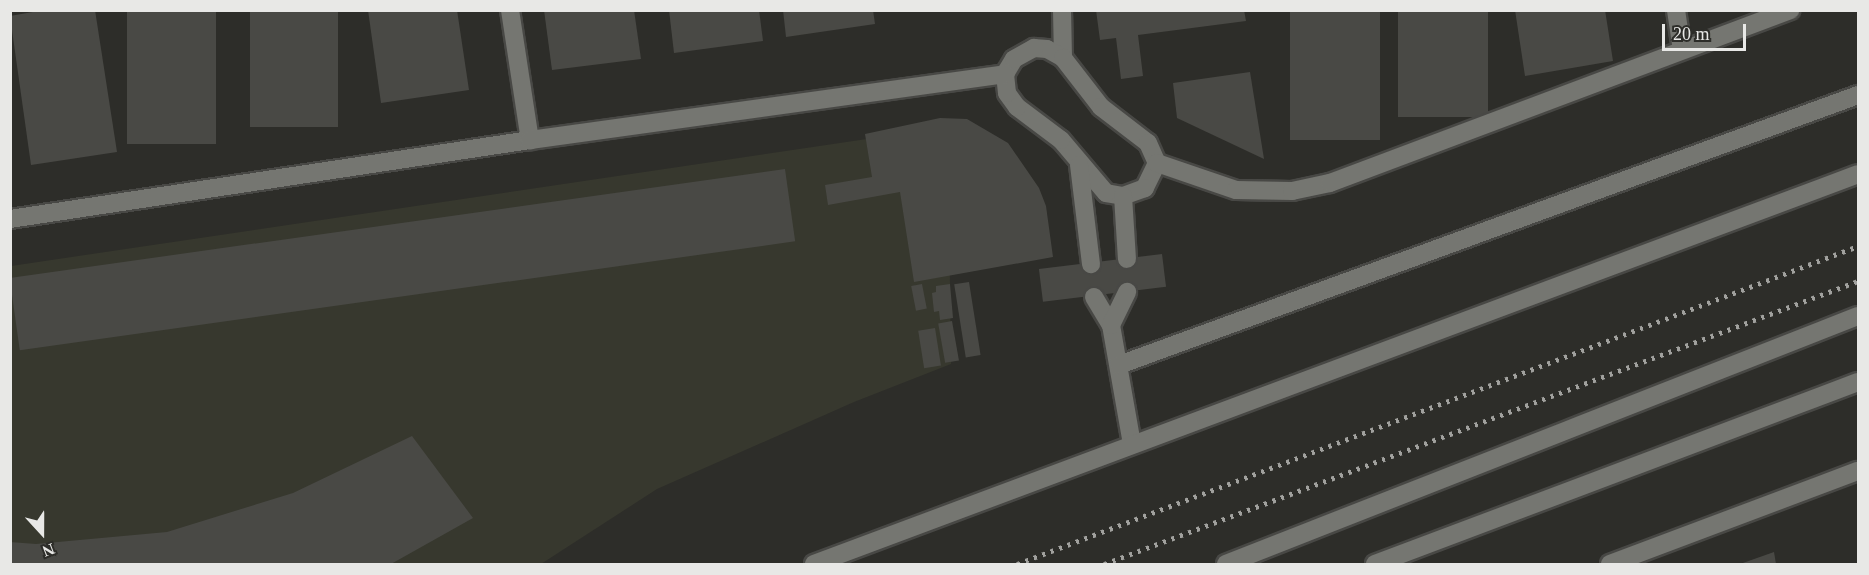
<!DOCTYPE html>
<style>
body{margin:0}
#map{position:relative;width:1869px;height:575px;overflow:hidden;background:#2d2d29;font-family:Georgia,serif}
div>[style]{position:absolute}
.built>*{inset:0;background:#37382e}
.building>*{inset:0;background:#494945;transform-origin:0 0}
.street-tunnel>*{height:18px;margin-top:-9px;transform-origin:0;background:repeating-linear-gradient(90deg,#494945 0 18px,transparent 0 27px)}
.roads{filter:drop-shadow(2px 0 #484845) drop-shadow(-2px 0 #484845) drop-shadow(0 2px #484845) drop-shadow(0 -2px #484845)}
.street>*{height:18px;margin:-9px;padding:0 9px;transform-origin:9px;border-radius:9px;background:#757671}
.secondary>*{height:18px;margin:-9px;padding:0 9px;transform-origin:9px;border-radius:9px;background:#757671}
.rail>*{height:4.5px;margin-top:-2.25px;transform-origin:0;background:repeating-linear-gradient(90deg,#a1a19e 0 3px,transparent 0 9px)}
span{translate:-50% -50%;white-space:nowrap;text-align:center;line-height:1.15;-webkit-text-stroke:4.5px #2d2d29;paint-order:stroke}
.frame{position:absolute;inset:0;border:12px solid #e8e8e6;pointer-events:none}
.north{position:absolute;left:12px;top:503px;width:60px;height:60px;-webkit-text-stroke:4px #2d2d29;paint-order:stroke;rotate:159deg;font-size:16px;font-weight:700;line-height:24px;text-align:center;color:#e8e8e6}
.north::after{content:'';display:block;margin:auto;width:21px;height:27px;background:#e8e8e6;clip-path:polygon(50% 0,100% 100%,50% 72%,0 100%)}
.scale{position:absolute;left:1662px;top:24px;width:84px;height:27px;box-sizing:border-box;border:3px solid #e8e8e6;border-top:0;padding-left:8px;font-size:18px;line-height:21px;white-space:nowrap;color:#e8e8e6;-webkit-text-stroke:4px #2d2d29;paint-order:stroke}
</style>
<div id="map">
<div class="built">
<div style="clip-path:polygon(948px 127px,951px 364px,854px 402px,657px 489px,541px 564px,11px 564px,11px 266px)"></div>
</div>
<div class="building">
<div style="clip-path:polygon(44px 10px,95px 10px,117px 152px,31px 165px,10px 16px)"></div>
<div style="left:127px;top:10px;width:89px;height:134px"></div>
<div style="left:250px;top:10px;width:88px;height:117px"></div>
<div style="clip-path:polygon(368px 10px,457px 10px,469px 90px,381px 103px)"></div>
<div style="clip-path:polygon(544px 10px,634px 10px,641px 59px,552px 70px)"></div>
<div style="clip-path:polygon(669px 10px,759px 10px,763px 41px,674px 53px)"></div>
<div style="clip-path:polygon(783px 10px,873px 10px,875px 24px,786px 37px)"></div>
<div style="clip-path:polygon(1096px 10px,1244px 10px,1246px 21px,1138px 35px,1143px 76px,1121px 79px,1116px 38px,1100px 40px)"></div>
<div style="left:1290px;top:10px;width:90px;height:130px"></div>
<div style="left:1398px;top:10px;width:90px;height:107px"></div>
<div style="clip-path:polygon(1515px 10px,1605px 10px,1613px 61px,1525px 76px)"></div>
<div style="clip-path:polygon(1250px 72px,1264px 159px,1177px 118px,1173px 83px)"></div>
<div style="clip-path:polygon(940px 118px,967px 119px,1008px 143px,1039px 188px,1046px 206px,1053px 257px,914px 282px,900px 192px,828px 205px,825px 185px,872px 177px,865px 134px)"></div>
<div style="left:785px;top:169px;width:73px;height:783px;rotate:82deg"></div>
<div style="left:1162px;top:254px;width:33px;height:124px;rotate:83deg"></div>
<div style="left:969px;top:282px;width:74px;height:15px;rotate:81deg"></div>
<div style="left:922px;top:284px;width:25px;height:11px;rotate:79deg"></div>
<div style="clip-path:polygon(950px 284px,953px 318px,940px 320px,939px 311px,934px 312px,932px 293px,936px 292px,936px 286px)"></div>
<div style="left:952px;top:321px;width:40px;height:14px;rotate:80deg"></div>
<div style="left:935px;top:328px;width:38px;height:17px;rotate:81deg"></div>
<div style="clip-path:polygon(412px 436px,473px 518px,391px 564px,10px 564px,10px 542px,36px 544px,167px 532px,293px 493px)"></div>
<div style="clip-path:polygon(1774px 552px,1776px 564px,1740px 564px)"></div>
</div>
<div class="street-tunnel">
<div style="left:1091px;top:264px;width:33px;rotate:85deg"></div>
<div style="left:1127px;top:292px;width:33px;rotate:-90deg"></div>
</div>
<div class="roads">
<div class="street">
<div style="left:510px;top:10px;width:132px;rotate:81.3deg"></div>
<div style="left:1062px;top:10px;width:48px;rotate:88.8deg"></div>
<div style="left:1676px;top:10px;width:40px;rotate:81.5deg"></div>
<div style="left:1034px;top:48px;width:13px;rotate:4deg"></div>
<div style="left:1047px;top:49px;width:18px;rotate:29deg"></div>
<div style="left:1063px;top:58px;width:62px;rotate:52.2deg"></div>
<div style="left:1101px;top:107px;width:59px;rotate:37.5deg"></div>
<div style="left:1148px;top:143px;width:22px;rotate:66deg"></div>
<div style="left:1157px;top:163px;width:28px;rotate:116deg"></div>
<div style="left:1145px;top:188px;width:23px;rotate:160deg"></div>
<div style="left:1123px;top:196px;width:17px;rotate:-170deg"></div>
<div style="left:1106px;top:193px;width:70px;rotate:-130.3deg"></div>
<div style="left:1061px;top:140px;width:55px;rotate:-143.1deg"></div>
<div style="left:1017px;top:107px;width:17px;rotate:-126deg"></div>
<div style="left:1007px;top:93px;width:19px;rotate:-96deg"></div>
<div style="left:1005px;top:74px;width:17px;rotate:-59deg"></div>
<div style="left:1014px;top:59px;width:23px;rotate:-29deg"></div>
<div style="left:1157px;top:163px;width:83px;rotate:18.9deg"></div>
<div style="left:1236px;top:190px;width:56px;rotate:1deg"></div>
<div style="left:1292px;top:191px;width:39px;rotate:-12deg"></div>
<div style="left:1330px;top:183px;width:492px;rotate:-20.6deg"></div>
<div style="left:1079px;top:165px;width:100px;rotate:83.1deg"></div>
<div style="left:1123px;top:196px;width:63px;rotate:86.4deg"></div>
<div style="left:10px;top:219px;width:526px;rotate:-8.64deg"></div>
<div style="left:530px;top:140px;width:480px;rotate:-7.9deg"></div>
<div style="left:1094px;top:297px;width:33px;rotate:59deg"></div>
<div style="left:1111px;top:325px;width:121px;rotate:80deg"></div>
<div style="left:1111px;top:325px;width:37px;rotate:-64deg"></div>
<div style="left:1119px;top:365px;width:787px;rotate:-20.07deg"></div>
<div style="left:1375px;top:564px;width:516px;rotate:-20.65deg"></div>
<div style="left:1610px;top:564px;width:265px;rotate:-20.6deg"></div>
</div>
<div class="secondary">
<div style="left:814px;top:564px;width:1114px;rotate:-20.48deg"></div>
<div style="left:1226px;top:564px;width:679px;rotate:-21.43deg"></div>
</div>
</div>
<div class="rail">
<div style="left:1017px;top:564px;width:899px;rotate:-20.71deg"></div>
<div style="left:1104px;top:564px;width:805px;rotate:-20.57deg"></div>
</div>
<div class="frame"></div>
<div class="north">N</div>
<div class="scale">20 m</div>
</div>
